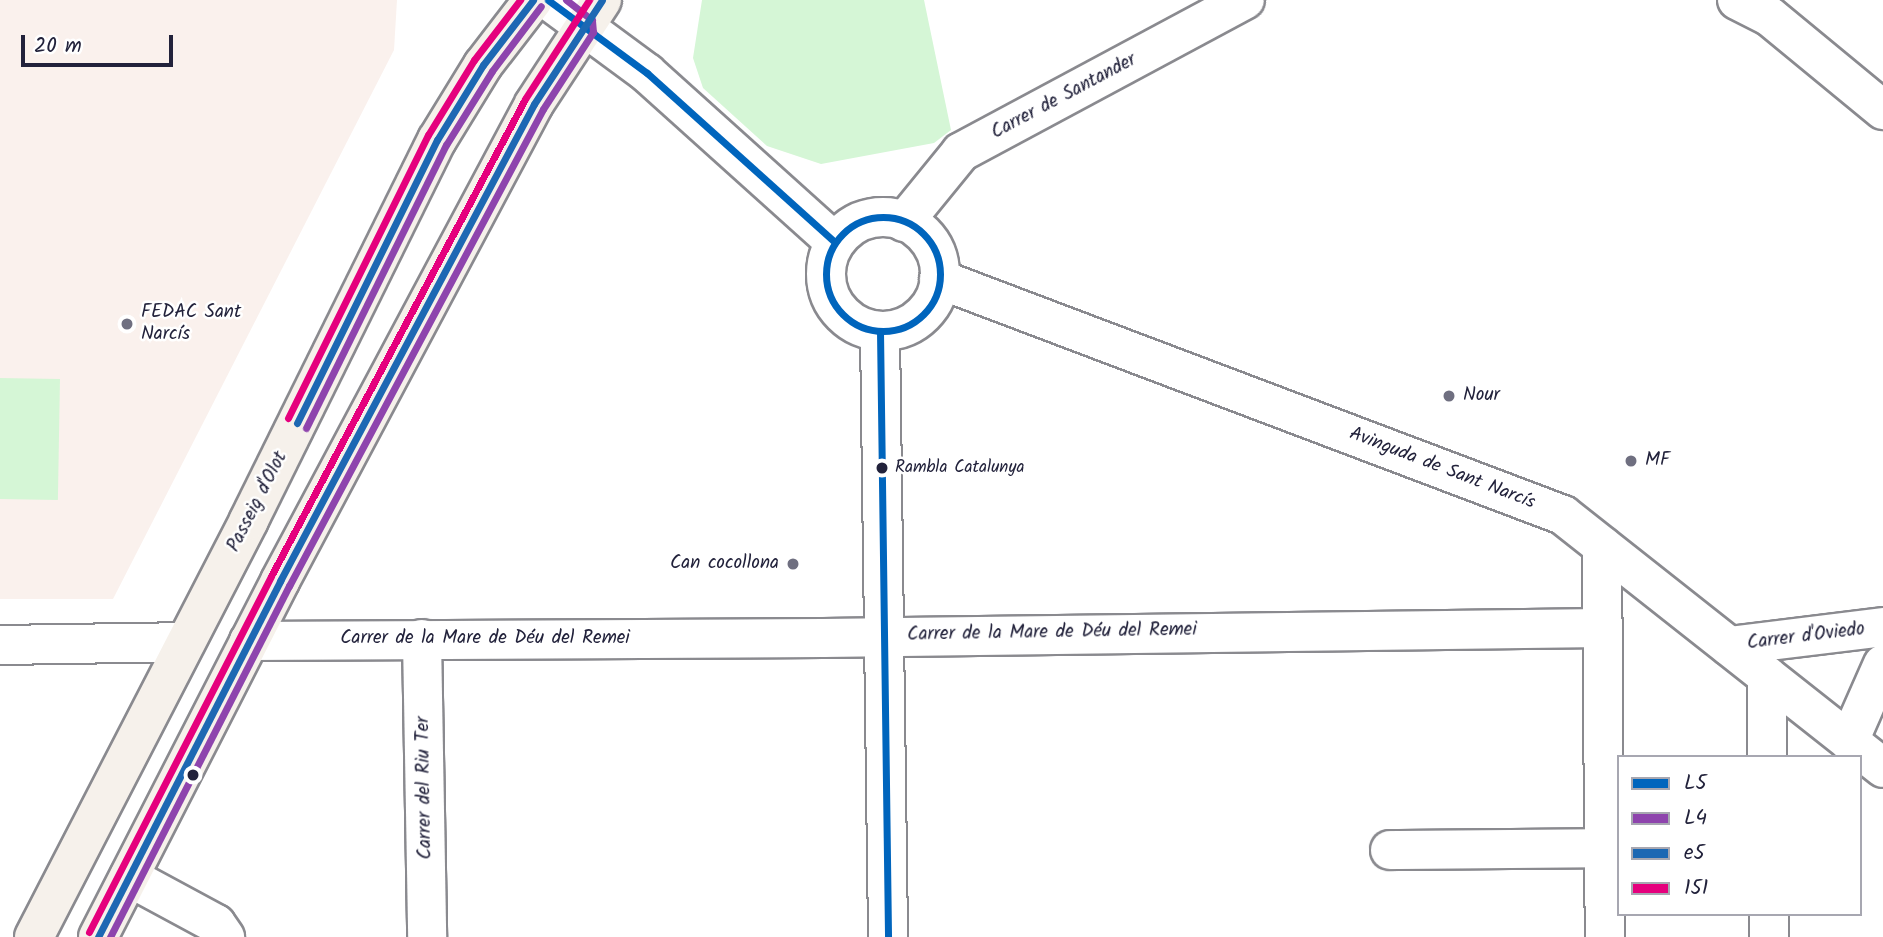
<!DOCTYPE html>
<meta charset="utf-8">
<style>
body{margin:0}
#map{position:relative;width:1883px;height:937px;overflow:hidden;background:#fff;font-family:Kalam,sans-serif}
div>[style]{position:absolute}
.built>*{inset:0;background:#faf1ed}
.green>*{inset:0;background:#d5f6d6;transform-origin:0 0}
.roads{filter:drop-shadow(2px 0 #8a8a8f) drop-shadow(-2px 0 #8a8a8f) drop-shadow(0 2px #8a8a8f) drop-shadow(0 -2px #8a8a8f)}
.minor>*{height:38px;margin:-19px;padding:0 19px;transform-origin:19px;border-radius:19px;background:#fff}
.minor>.ring{margin:-19px;padding:0;box-sizing:content-box;background:none;border:38px solid #fff;border-radius:50%}
.major>*{height:38px;margin:-19px;padding:0 19px;transform-origin:19px;border-radius:19px;background:#f6f1eb}
.bus-1>*{height:7px;margin:-3.5px;padding:0 3.5px;transform-origin:3.5px;border-radius:3.5px;background:#0065bd}
.bus-1>.ring{margin:-3.5px;padding:0;box-sizing:content-box;background:none;border:7px solid #0065bd;border-radius:50%}
.bus-2>*{height:7px;margin:-3.5px;padding:0 3.5px;transform-origin:3.5px;border-radius:3.5px;background:#8e44ad}
.bus-3>*{height:7px;margin:-3.5px;padding:0 3.5px;transform-origin:3.5px;border-radius:3.5px;background:#1d68b3}
.bus-4>*{height:7px;margin:-3.5px;padding:0 3.5px;transform-origin:3.5px;border-radius:3.5px;background:#e5007d}
.dots>*{width:19px;height:19px;translate:-50% -50%;box-sizing:border-box;border:4px solid #fff;border-radius:50%}
span{translate:-50% -50%;white-space:nowrap;text-align:center;line-height:1.15;-webkit-text-stroke:5px #fff;paint-order:stroke}
.bus-label{font-size:17px;color:#22223b}
.left{translate:0 -50%;text-align:left}
.street-label{font-size:19px;color:#22223b}
.poi-label{font-size:19px;color:#22223b}
.right{translate:-100% -50%;text-align:right}
.legend{position:absolute;left:1617px;top:755px;width:245px;height:161px;box-sizing:border-box;background:#fff;border:2px solid #a7a7b1;margin:0;padding:9px 12px;list-style:none;font-size:21px;color:#22223b}
.legend li{display:flex;align-items:center;gap:14px;height:35px}
.legend b{width:35px;border:2px solid #a7a7b1}
.scale{position:absolute;left:21px;top:35px;width:152px;height:32px;box-sizing:border-box;border:4px solid #22223b;border-top:0;padding-left:9px;font-size:21px;line-height:24px;white-space:nowrap;color:#22223b;-webkit-text-stroke:5px #fff;paint-order:stroke}
</style>
<div id="map">
<div class="built">
<div style="clip-path:polygon(0 0,397px 0,394px 50px,113px 599px,0 599px)"></div>
</div>
<div class="green">
<div style="clip-path:polygon(702px 0,924px 0,951px 130px,934px 143px,821px 164px,767px 146px,703px 88px,693px 58px)"></div>
<div style="left:0;top:378px;width:60px;height:121px;rotate:1deg"></div>
</div>
<div class="roads">
<div class="minor">
<div style="left:548px;top:0;width:123px;rotate:36.4deg"></div>
<div style="left:647px;top:73px;width:253px;rotate:42deg"></div>
<div style="left:1737px;top:0;width:36px;rotate:27deg"></div>
<div style="left:1769px;top:16px;width:148px;rotate:39.5deg"></div>
<div class="ring" style="left:826px;top:217px;width:76px;height:76px"></div>
<div style="left:904px;top:222px;width:90px;rotate:-50.8deg"></div>
<div style="left:961px;top:152px;width:322px;rotate:-28.2deg"></div>
<div style="left:939px;top:279px;width:667px;rotate:20.72deg"></div>
<div style="left:1563px;top:515px;width:408px;rotate:38.3deg"></div>
<div style="left:880px;top:331px;width:606px;rotate:89.24deg"></div>
<div style="left:1602px;top:546px;width:391px;rotate:89.6deg"></div>
<div style="left:422px;top:639px;width:298px;rotate:89deg"></div>
<div style="left:249px;top:641px;width:574px;rotate:-0.3deg"></div>
<div style="left:823px;top:638px;width:780px;rotate:-0.73deg"></div>
<div style="left:0;top:645px;width:185px;rotate:-0.9deg"></div>
<div style="left:1729px;top:646px;width:155px;rotate:-7deg"></div>
<div style="left:1767px;top:676px;width:81px;rotate:90deg"></div>
<div style="left:1849px;top:741px;width:84px;rotate:-66.2deg"></div>
<div style="left:1390px;top:850px;width:214px;rotate:-0.5deg"></div>
<div style="left:129px;top:877px;width:99px;rotate:28.4deg"></div>
<div style="left:216px;top:924px;width:16px;rotate:55deg"></div>
<div style="left:1769px;top:914px;width:23px;rotate:90deg"></div>
</div>
<div class="major">
<div style="left:34px;top:937px;width:469px;rotate:-62.7deg"></div>
<div style="left:249px;top:520px;width:424px;rotate:-63.7deg"></div>
<div style="left:437px;top:140px;width:88px;rotate:-58.5deg"></div>
<div style="left:483px;top:65px;width:82px;rotate:-52.4deg"></div>
<div style="left:98px;top:937px;width:400px;rotate:-62.9deg"></div>
<div style="left:280px;top:581px;width:540px;rotate:-61.96deg"></div>
<div style="left:534px;top:104px;width:124px;rotate:-56.8deg"></div>
</div>
</div>
<div class="bus-1">
<div style="left:548px;top:0;width:123px;rotate:36.4deg"></div>
<div style="left:647px;top:73px;width:253px;rotate:42deg"></div>
<div class="ring" style="left:826px;top:217px;width:107px;height:107px"></div>
<div style="left:880px;top:331px;width:606px;rotate:89.24deg"></div>
</div>
<div class="bus-2">
<div style="left:306px;top:428px;width:316px;rotate:-63.7deg"></div>
<div style="left:446px;top:145px;width:87px;rotate:-58.1deg"></div>
<div style="left:492px;top:71px;width:81px;rotate:-53deg"></div>
<div style="left:110px;top:937px;width:394px;rotate:-63deg"></div>
<div style="left:289px;top:586px;width:540px;rotate:-61.96deg"></div>
<div style="left:543px;top:109px;width:92px;rotate:-57deg"></div>
<div style="left:593px;top:32px;width:12px;rotate:-95deg"></div>
<div style="left:592px;top:20px;width:33px;rotate:-142deg"></div>
</div>
<div class="bus-3">
<div style="left:297px;top:423px;width:316px;rotate:-63.7deg"></div>
<div style="left:437px;top:140px;width:88px;rotate:-58.5deg"></div>
<div style="left:483px;top:65px;width:82px;rotate:-52.4deg"></div>
<div style="left:98px;top:937px;width:400px;rotate:-62.9deg"></div>
<div style="left:280px;top:581px;width:540px;rotate:-61.96deg"></div>
<div style="left:534px;top:104px;width:124px;rotate:-56.8deg"></div>
</div>
<div class="bus-4">
<div style="left:288px;top:418px;width:316px;rotate:-63.7deg"></div>
<div style="left:428px;top:135px;width:88px;rotate:-58.5deg"></div>
<div style="left:474px;top:60px;width:76px;rotate:-52.5deg"></div>
<div style="left:89px;top:932px;width:400px;rotate:-62.9deg"></div>
<div style="left:271px;top:576px;width:540px;rotate:-61.96deg"></div>
<div style="left:525px;top:99px;width:118px;rotate:-57.1deg"></div>
</div>
<div class="dots">
<div style="left:127px;top:324px;background:#6f6f80"></div>
<div style="left:1449px;top:396px;background:#6f6f80"></div>
<div style="left:1631px;top:461px;background:#6f6f80"></div>
<div style="left:882px;top:468px;background:#22223b"></div>
<div style="left:793px;top:564px;background:#6f6f80"></div>
<div style="left:193px;top:775px;background:#22223b"></div>
</div>
<div class="bus-label">
<span class="left" style="left:895px;top:468px">Rambla Catalunya</span>
</div>
<div class="street-label">
<span style="left:1064px;top:97px;rotate:-28deg">Carrer de Santander</span>
<span style="left:1442px;top:469px;rotate:21deg">Avinguda de Sant Narcís</span>
<span style="left:258px;top:502px;rotate:-63deg">Passeig d'Olot</span>
<span style="left:1052px;top:633px;rotate:-1deg">Carrer de la Mare de Déu del Remei</span>
<span style="left:1806px;top:637px;rotate:-7deg">Carrer d'Oviedo</span>
<span style="left:485px;top:639px">Carrer de la Mare de Déu del Remei</span>
<span style="left:425px;top:788px;rotate:-91deg">Carrer del Riu Ter</span>
</div>
<div class="poi-label">
<span class="left" style="left:141px;top:324px">FEDAC Sant<br>Narcís</span>
<span class="left" style="left:1463px;top:396px">Nour</span>
<span class="left" style="left:1645px;top:461px">MF</span>
<span class="right" style="left:779px;top:564px">Can cocollona</span>
</div>
<ul class="legend">
<li><b style="height:9px;background:#0065bd"></b>L5</li>
<li><b style="height:9px;background:#8e44ad"></b>L4</li>
<li><b style="height:9px;background:#1d68b3"></b>e5</li>
<li><b style="height:9px;background:#e5007d"></b>151</li>
</ul>
<div class="scale">20 m</div>
</div>
